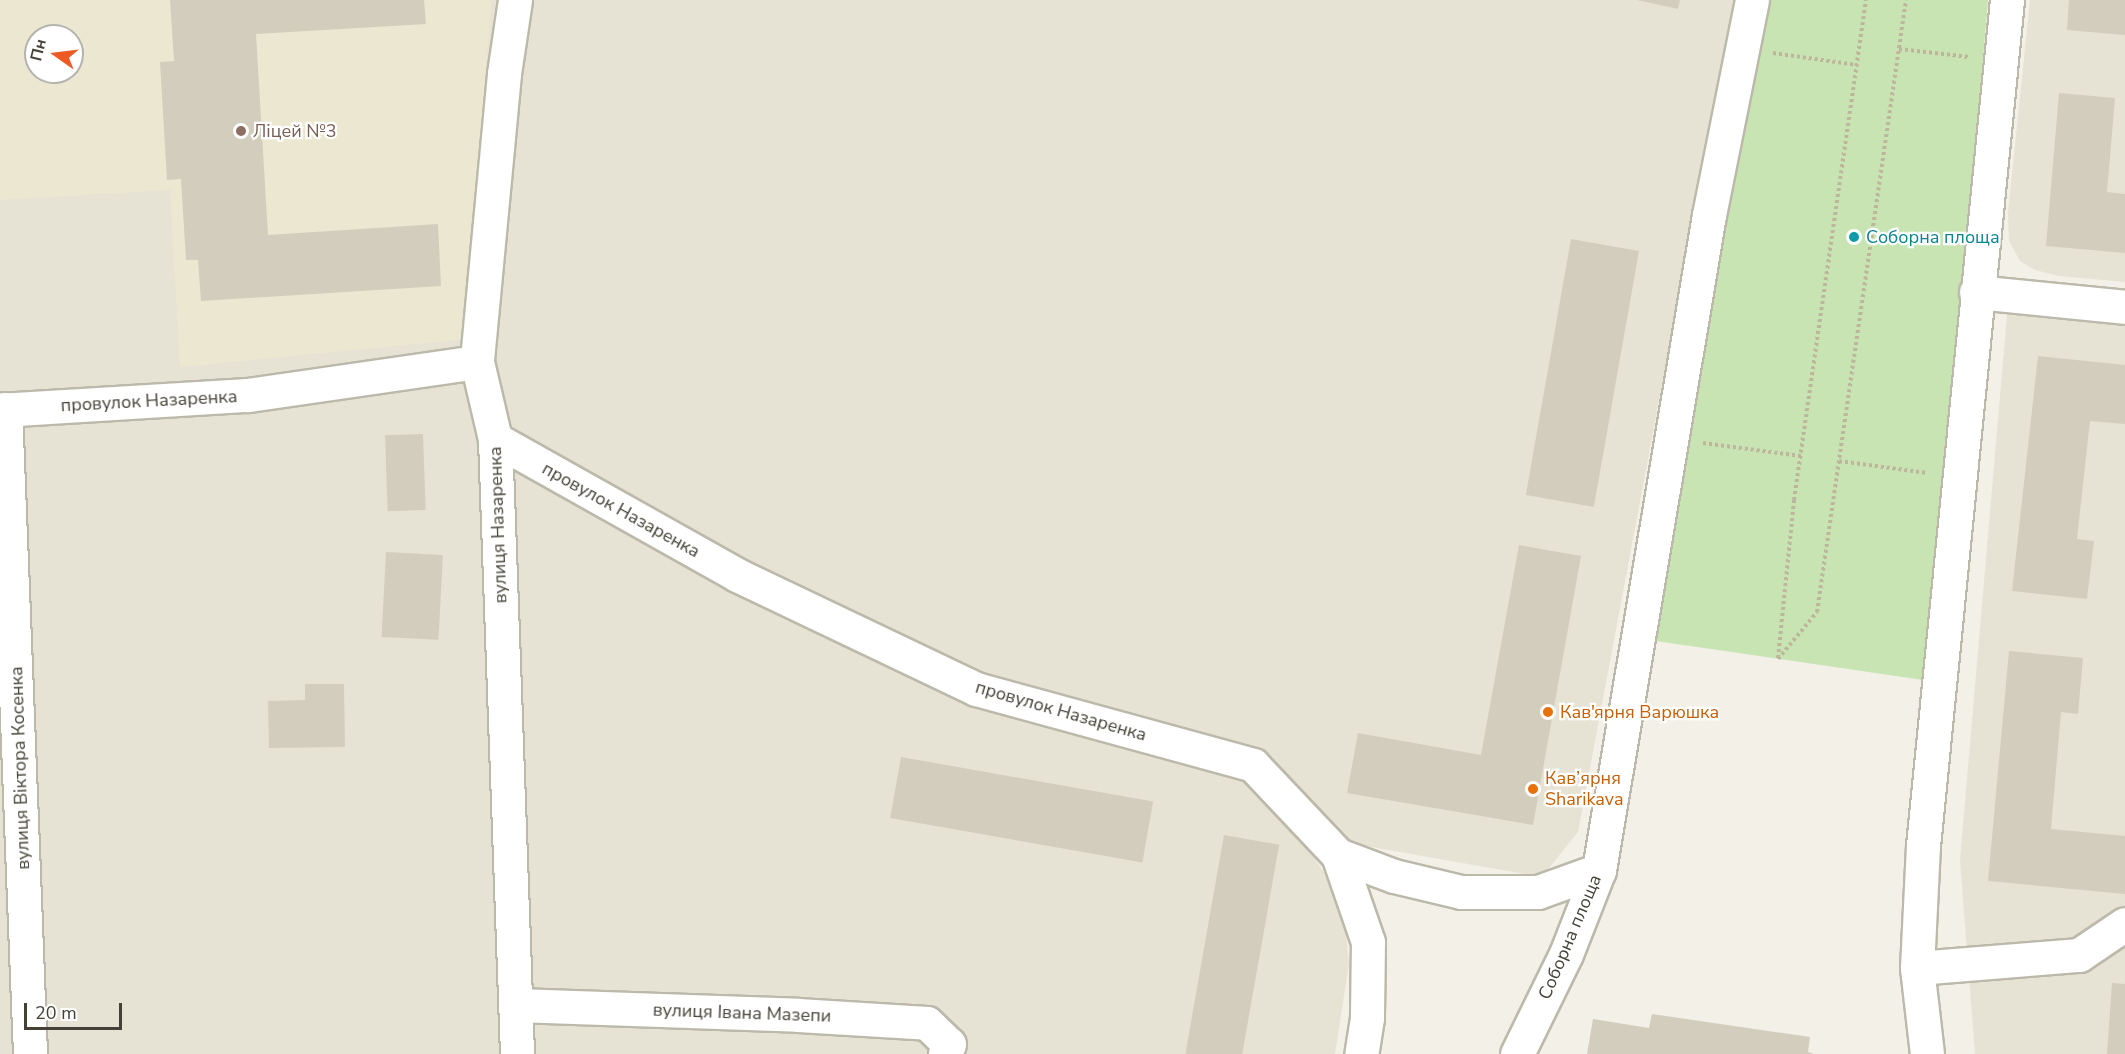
<!DOCTYPE html>
<meta charset="utf-8">
<style>
body{margin:0}
#map{position:relative;width:2125px;height:1054px;overflow:hidden;background:#f2f0e7;font-family:"Nunito Sans",sans-serif}
div>[style]{position:absolute}
.residential>*{inset:0;background:#e6e3d5}
.education>*{inset:0;background:#ebe7d1}
.green>*{inset:0;background:#c7e4b2}
.building>*{inset:0;background:#d3cdbd;transform-origin:0 0}
.path>*{height:4px;margin-top:-2px;transform-origin:0;background:repeating-linear-gradient(90deg,#beb69c 0 3px,transparent 0 6px)}
.roads{filter:drop-shadow(2px 0 #bdb9aa) drop-shadow(-2px 0 #bdb9aa) drop-shadow(0 2px #bdb9aa) drop-shadow(0 -2px #bdb9aa)}
.minor>*{height:33px;margin:-16.5px;padding:0 16.5px;transform-origin:16.5px;border-radius:16.5px;background:#fff}
.dots>*{width:16px;height:16px;translate:-50% -50%;box-sizing:border-box;border:3px solid #fff;border-radius:50%}
span{translate:-50% -50%;white-space:nowrap;text-align:center;line-height:1.15;-webkit-text-stroke:4.5px #fff;paint-order:stroke}
.education-label{font-size:18px;color:#785e54}
.left{translate:0 -50%;text-align:left}
.culture-label{font-size:18px;color:#0d838f}
.street-label{font-size:18px;color:#454136}
.food-label{font-size:18px;color:#c56008}
.north{position:absolute;left:24px;top:24px;width:60px;height:60px;box-sizing:border-box;background:#fff;border:2px solid #b5b3af;border-radius:50%;rotate:284deg;font-size:16px;font-weight:700;line-height:24px;text-align:center;color:#454136}
.north::after{content:'';display:block;margin:auto;width:21px;height:27px;background:#ed5a23;clip-path:polygon(50% 0,100% 100%,50% 72%,0 100%)}
.scale{position:absolute;left:24px;top:1003px;width:98px;height:27px;box-sizing:border-box;border:3px solid #454136;border-top:0;padding-left:8px;font-size:18px;line-height:21px;white-space:nowrap;color:#454136;-webkit-text-stroke:4px #fff;paint-order:stroke}
</style>
<div id="map">
<div class="residential">
<div style="clip-path:polygon(evenodd,0 0,1734px 0,1578px 832px,1545px 873px,1536px 876px,1298px 834px,1325px 874px,1345px 921px,1349px 964px,1335px 1054px,0 1054px,0 0,36px 36px,72px 36px,72px 72px,36px 72px,36px 36px)"></div>
<div style="clip-path:polygon(2030px 0,2125px 0,2125px 282px,2059px 276px,2035px 270px,2020px 261px,2009px 241px,2008px 213px)"></div>
<div style="clip-path:polygon(2017px 303px,2125px 308px,2125px 1054px,1975px 1054px,1960px 860px,2007px 315px)"></div>
</div>
<div class="education">
<div style="clip-path:polygon(evenodd,0 0,491px 0,468px 339px,180px 367px,170px 190px,0 200px,0 0,36px 36px,72px 36px,72px 72px,36px 72px,36px 36px)"></div>
</div>
<div class="green">
<div style="clip-path:polygon(1767px 0,1988px 0,1930px 681px,1649px 640px)"></div>
</div>
<div class="building">
<div style="clip-path:polygon(170px 0,424px 0,426px 24px,256px 34px,268px 235px,438px 224px,441px 286px,201px 301px,198px 260px,186px 260px,181px 179px,167px 180px,160px 62px,174px 61px)"></div>
<div style="clip-path:polygon(1637px 0,1680px 0,1678px 9px)"></div>
<div style="clip-path:polygon(2069px 0,2125px 0,2125px 35px,2067px 30px)"></div>
<div style="clip-path:polygon(2059px 93px,2115px 98px,2107px 192px,2125px 194px,2125px 253px,2046px 246px)"></div>
<div style="left:1571px;top:239px;width:69px;height:260px;rotate:10deg"></div>
<div style="clip-path:polygon(2038px 356px,2125px 365px,2125px 424px,2090px 421px,2077px 539px,2094px 541px,2087px 599px,2012px 591px)"></div>
<div style="left:423px;top:434px;width:76px;height:38px;rotate:88deg"></div>
<div style="clip-path:polygon(1519px 545px,1581px 556px,1533px 825px,1347px 793px,1358px 733px,1481px 755px)"></div>
<div style="left:386px;top:552px;width:57px;height:85px;rotate:3deg"></div>
<div style="clip-path:polygon(2009px 651px,2083px 658px,2078px 714px,2061px 712px,2051px 829px,2125px 836px,2125px 894px,1988px 881px)"></div>
<div style="clip-path:polygon(305px 684px,344px 684px,345px 747px,269px 748px,268px 701px,305px 700px)"></div>
<div style="left:901px;top:757px;width:256px;height:62px;rotate:10deg"></div>
<div style="left:1224px;top:835px;width:56px;height:222px;rotate:10deg"></div>
<div style="clip-path:polygon(2112px 983px,2125px 984px,2125px 1054px,2107px 1054px)"></div>
<div style="clip-path:polygon(1652px 1014px,1810px 1037px,1808px 1052px,1814px 1054px,1587px 1054px,1593px 1019px,1649px 1028px)"></div>
</div>
<div class="path">
<div style="left:1899px;top:49px;width:71px;rotate:6.4deg"></div>
<div style="left:1773px;top:53px;width:85px;rotate:8.1deg"></div>
<div style="left:1703px;top:443px;width:99px;rotate:7.6deg"></div>
<div style="left:1839px;top:461px;width:89px;rotate:7.8deg"></div>
<div style="left:1778px;top:658px;width:159px;rotate:-84.2deg"></div>
<div style="left:1794px;top:500px;width:505px;rotate:-81.81deg"></div>
<div style="left:1778px;top:659px;width:61px;rotate:-50.3deg"></div>
<div style="left:1817px;top:612px;width:618px;rotate:-81.73deg"></div>
</div>
<div class="roads">
<div class="minor">
<div style="left:515px;top:0;width:75px;rotate:98.5deg"></div>
<div style="left:504px;top:74px;width:289px;rotate:95.4deg"></div>
<div style="left:477px;top:362px;width:79px;rotate:76.8deg"></div>
<div style="left:495px;top:439px;width:615px;rotate:87.95deg"></div>
<div style="left:1976px;top:292px;width:150px;rotate:5.7deg"></div>
<div style="left:5px;top:409px;width:645px;rotate:87.78deg"></div>
<div style="left:0;top:410px;width:248px;rotate:-3.5deg"></div>
<div style="left:248px;top:395px;width:231px;rotate:-8.2deg"></div>
<div style="left:495px;top:439px;width:278px;rotate:29.3deg"></div>
<div style="left:737px;top:575px;width:265px;rotate:25.5deg"></div>
<div style="left:976px;top:689px;width:287px;rotate:15.3deg"></div>
<div style="left:1253px;top:765px;width:124px;rotate:46.6deg"></div>
<div style="left:1338px;top:855px;width:60px;rotate:20.6deg"></div>
<div style="left:1394px;top:876px;width:69px;rotate:13.4deg"></div>
<div style="left:1461px;top:892px;width:77px"></div>
<div style="left:1538px;top:892px;width:65px;rotate:-19.8deg"></div>
<div style="left:1338px;top:855px;width:92px;rotate:71deg"></div>
<div style="left:1368px;top:942px;width:76px;rotate:90.8deg"></div>
<div style="left:1367px;top:1018px;width:36px;rotate:99deg"></div>
<div style="left:1917px;top:968px;width:163px;rotate:-4.6deg"></div>
<div style="left:2079px;top:955px;width:55px;rotate:-34deg"></div>
<div style="left:516px;top:1005px;width:282px;rotate:2deg"></div>
<div style="left:798px;top:1015px;width:129px;rotate:3.5deg"></div>
<div style="left:927px;top:1023px;width:30px;rotate:44deg"></div>
<div style="left:949px;top:1044px;width:11px;rotate:112deg"></div>
<div style="left:1517px;top:1054px;width:111px;rotate:-63.9deg"></div>
<div style="left:1566px;top:954px;width:90px;rotate:-68.6deg"></div>
<div style="left:1599px;top:870px;width:664px;rotate:-80.47deg"></div>
<div style="left:1709px;top:215px;width:219px;rotate:-78.7deg"></div>
<div style="left:1927px;top:1054px;width:87px;rotate:-96.6deg"></div>
<div style="left:1917px;top:968px;width:122px;rotate:-87.2deg"></div>
<div style="left:1923px;top:846px;width:850px;rotate:-84.33deg"></div>
</div>
</div>
<div class="dots">
<div style="left:241px;top:131px;background:#8d6e63"></div>
<div style="left:1854px;top:237px;background:#0f9aa8"></div>
<div style="left:1548px;top:712px;background:#e8710a"></div>
<div style="left:1533px;top:789px;background:#e8710a"></div>
</div>
<div class="education-label">
<span class="left" style="left:253px;top:131px">Ліцей №3</span>
</div>
<div class="culture-label">
<span class="left" style="left:1866px;top:237px">Соборна площа</span>
</div>
<div class="street-label">
<span style="left:149px;top:401px;rotate:-3deg">провулок Назаренка</span>
<span style="left:621px;top:510px;rotate:29deg">провулок Назаренка</span>
<span style="left:498px;top:525px;rotate:-92deg">вулиця Назаренка</span>
<span style="left:1061px;top:711px;rotate:16deg">провулок Назаренка</span>
<span style="left:20px;top:768px;rotate:-92deg">вулиця Віктора Косенка</span>
<span style="left:1570px;top:937px;rotate:-67deg">Соборна площа</span>
<span style="left:742px;top:1013px;rotate:2deg">вулиця Івана Мазепи</span>
</div>
<div class="food-label">
<span class="left" style="left:1560px;top:712px">Кав'ярня Варюшка</span>
<span class="left" style="left:1545px;top:789px">Кав’ярня<br>Sharikava</span>
</div>
<div class="north">Пн</div>
<div class="scale">20 m</div>
</div>
